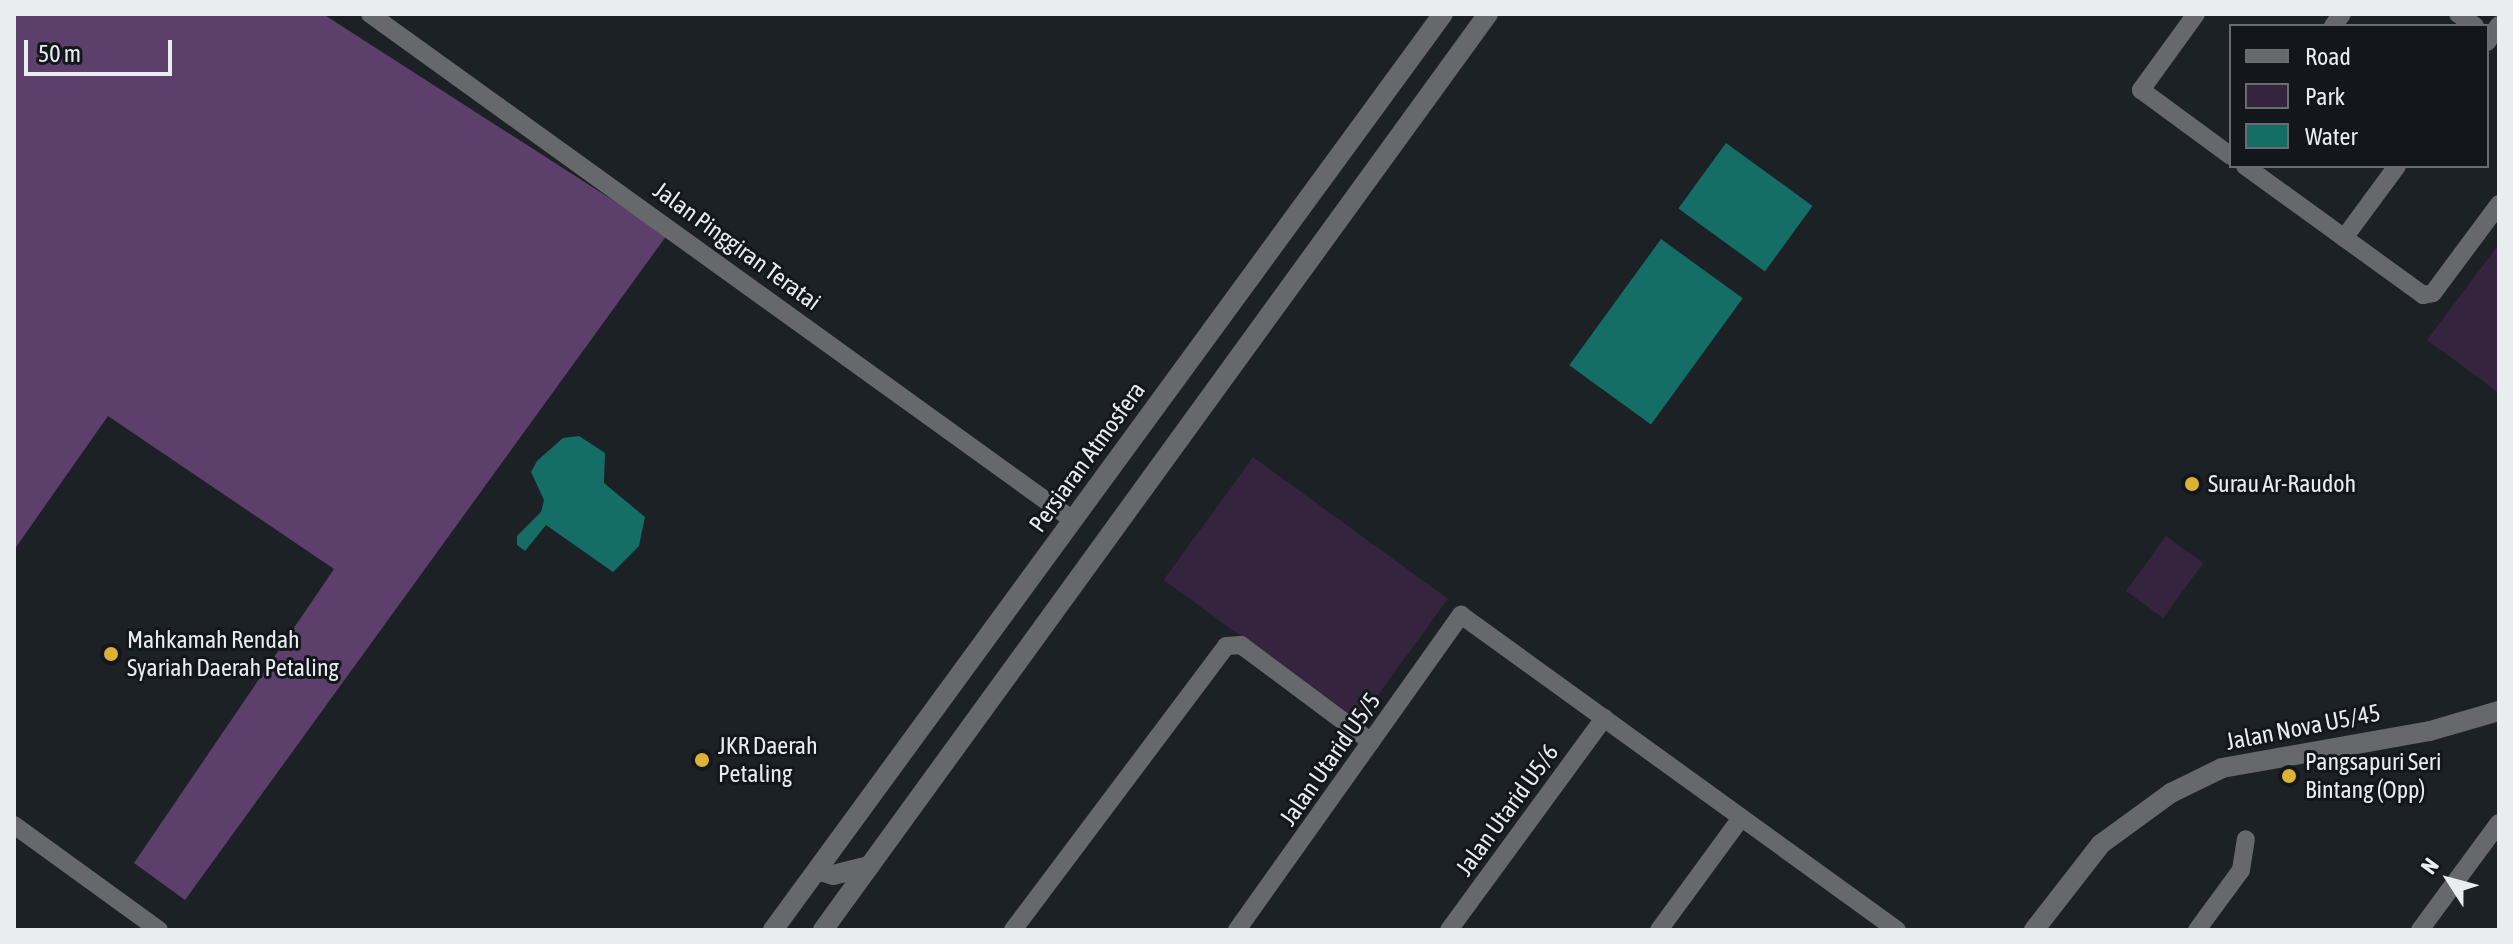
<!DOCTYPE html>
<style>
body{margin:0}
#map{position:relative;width:2513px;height:944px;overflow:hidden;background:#1c2125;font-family:"Asap Condensed",sans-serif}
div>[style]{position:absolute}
.green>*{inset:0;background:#35243d;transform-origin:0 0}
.forest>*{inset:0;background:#5d3f6b}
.water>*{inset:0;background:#146e66;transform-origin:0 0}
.minor>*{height:18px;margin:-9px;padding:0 9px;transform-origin:9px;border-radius:9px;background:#67686b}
.tertiary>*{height:20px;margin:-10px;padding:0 10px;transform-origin:10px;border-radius:10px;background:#67686b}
.dots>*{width:22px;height:22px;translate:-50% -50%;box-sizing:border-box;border:4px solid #13171b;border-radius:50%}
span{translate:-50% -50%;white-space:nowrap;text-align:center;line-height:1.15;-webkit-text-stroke:6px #13171b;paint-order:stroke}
.street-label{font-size:24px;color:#eaedf0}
.poi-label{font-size:24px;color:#eaedf0}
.left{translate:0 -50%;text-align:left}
.frame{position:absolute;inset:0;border:16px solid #eaedf0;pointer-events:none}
.legend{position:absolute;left:2229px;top:24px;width:260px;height:144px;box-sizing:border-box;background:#13171b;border:2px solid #696d70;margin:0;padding:10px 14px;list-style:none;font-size:24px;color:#eaedf0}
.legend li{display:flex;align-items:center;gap:16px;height:40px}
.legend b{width:40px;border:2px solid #696d70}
.north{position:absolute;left:2409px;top:840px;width:80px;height:80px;-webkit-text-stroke:6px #13171b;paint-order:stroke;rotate:306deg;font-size:22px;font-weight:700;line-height:32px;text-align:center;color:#eaedf0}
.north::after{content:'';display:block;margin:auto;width:28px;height:36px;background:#eaedf0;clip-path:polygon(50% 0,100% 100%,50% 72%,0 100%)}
.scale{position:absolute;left:24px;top:40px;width:148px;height:36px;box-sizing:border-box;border:4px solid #eaedf0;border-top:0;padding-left:10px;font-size:24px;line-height:28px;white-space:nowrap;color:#eaedf0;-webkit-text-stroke:6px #13171b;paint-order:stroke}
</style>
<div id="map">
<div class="green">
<div style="clip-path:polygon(2499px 244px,2499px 393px,2427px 340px)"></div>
<div style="left:1253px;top:457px;width:241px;height:152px;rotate:36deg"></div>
<div style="left:2166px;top:536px;width:46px;height:68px;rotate:36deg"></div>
</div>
<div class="forest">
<div style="clip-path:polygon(14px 14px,323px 14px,667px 235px,185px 900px,134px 863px,334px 569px,108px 416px,14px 550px)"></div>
</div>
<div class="water">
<div style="left:1726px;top:143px;width:107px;height:81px;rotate:36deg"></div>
<div style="left:1661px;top:239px;width:101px;height:156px;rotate:36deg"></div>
<div style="clip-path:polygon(579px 436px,605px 453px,604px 483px,645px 517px,639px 546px,613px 572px,546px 525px,525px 551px,517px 545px,517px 536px,541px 512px,544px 500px,531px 472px,537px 461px,563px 438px)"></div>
</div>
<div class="minor">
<div style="left:370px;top:14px;width:866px;rotate:35.75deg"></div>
<div style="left:2196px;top:14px;width:94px;rotate:125.9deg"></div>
<div style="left:2141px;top:90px;width:112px;rotate:36.3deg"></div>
<div style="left:2458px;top:14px;width:21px;rotate:35deg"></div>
<div style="left:2333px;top:26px;width:15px;rotate:-53deg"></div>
<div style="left:2487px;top:42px;width:21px;rotate:-55deg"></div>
<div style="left:2245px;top:166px;width:220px;rotate:35.9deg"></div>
<div style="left:2423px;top:295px;width:10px;rotate:-11deg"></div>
<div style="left:2433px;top:293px;width:111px;rotate:-53.4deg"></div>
<div style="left:2344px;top:238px;width:89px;rotate:-53.6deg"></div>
<div style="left:14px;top:825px;width:179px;rotate:35.9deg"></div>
<div style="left:1013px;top:930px;width:355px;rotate:-53.1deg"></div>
<div style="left:1226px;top:646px;width:15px;rotate:-4deg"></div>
<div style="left:1241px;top:645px;width:162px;rotate:36.7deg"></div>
<div style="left:1237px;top:930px;width:387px;rotate:-54.6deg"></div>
<div style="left:1461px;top:615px;width:538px;rotate:35.85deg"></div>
<div style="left:1449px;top:930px;width:263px;rotate:-53.8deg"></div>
<div style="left:1659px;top:930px;width:139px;rotate:-53.8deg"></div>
<div style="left:2197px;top:930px;width:74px;rotate:-53.7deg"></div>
<div style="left:2241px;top:870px;width:31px;rotate:-81deg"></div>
<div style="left:2420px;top:930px;width:133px;rotate:-53.6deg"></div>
</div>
<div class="tertiary">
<div style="left:817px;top:870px;width:17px;rotate:17deg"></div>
<div style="left:833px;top:875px;width:38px;rotate:-14deg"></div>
<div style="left:773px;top:930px;width:1135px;rotate:-53.82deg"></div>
<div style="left:823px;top:930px;width:1132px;rotate:-54.02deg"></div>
<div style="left:2034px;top:930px;width:109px;rotate:-52.1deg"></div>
<div style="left:2101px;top:844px;width:87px;rotate:-36.1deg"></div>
<div style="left:2171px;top:793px;width:57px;rotate:-26.1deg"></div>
<div style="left:2222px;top:768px;width:211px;rotate:-10.1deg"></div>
<div style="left:2430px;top:731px;width:72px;rotate:-16.2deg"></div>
</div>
<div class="dots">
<div style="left:2192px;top:484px;background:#dbb233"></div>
<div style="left:111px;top:654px;background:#dbb233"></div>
<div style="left:702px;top:760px;background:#dbb233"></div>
<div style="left:2289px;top:776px;background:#dbb233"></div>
</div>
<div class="street-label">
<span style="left:737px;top:246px;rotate:36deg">Jalan Pinggiran Teratai</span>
<span style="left:1087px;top:457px;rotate:-54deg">Persiaran Atmosfera</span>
<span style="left:2303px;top:727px;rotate:-11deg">Jalan Nova U5/45</span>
<span style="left:1330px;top:759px;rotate:-55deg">Jalan Utarid U5/5</span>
<span style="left:1507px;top:810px;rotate:-54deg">Jalan Utarid U5/6</span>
</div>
<div class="poi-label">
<span class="left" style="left:2208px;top:484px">Surau Ar-Raudoh</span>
<span class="left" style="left:127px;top:654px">Mahkamah Rendah<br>Syariah Daerah Petaling</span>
<span class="left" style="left:718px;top:760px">JKR Daerah<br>Petaling</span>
<span class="left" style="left:2305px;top:776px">Pangsapuri Seri<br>Bintang (Opp)</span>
</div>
<div class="frame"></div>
<ul class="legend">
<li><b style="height:10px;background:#67686b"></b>Road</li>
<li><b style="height:22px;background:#35243d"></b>Park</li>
<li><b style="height:22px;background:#146e66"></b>Water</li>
</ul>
<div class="north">N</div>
<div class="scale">50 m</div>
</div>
